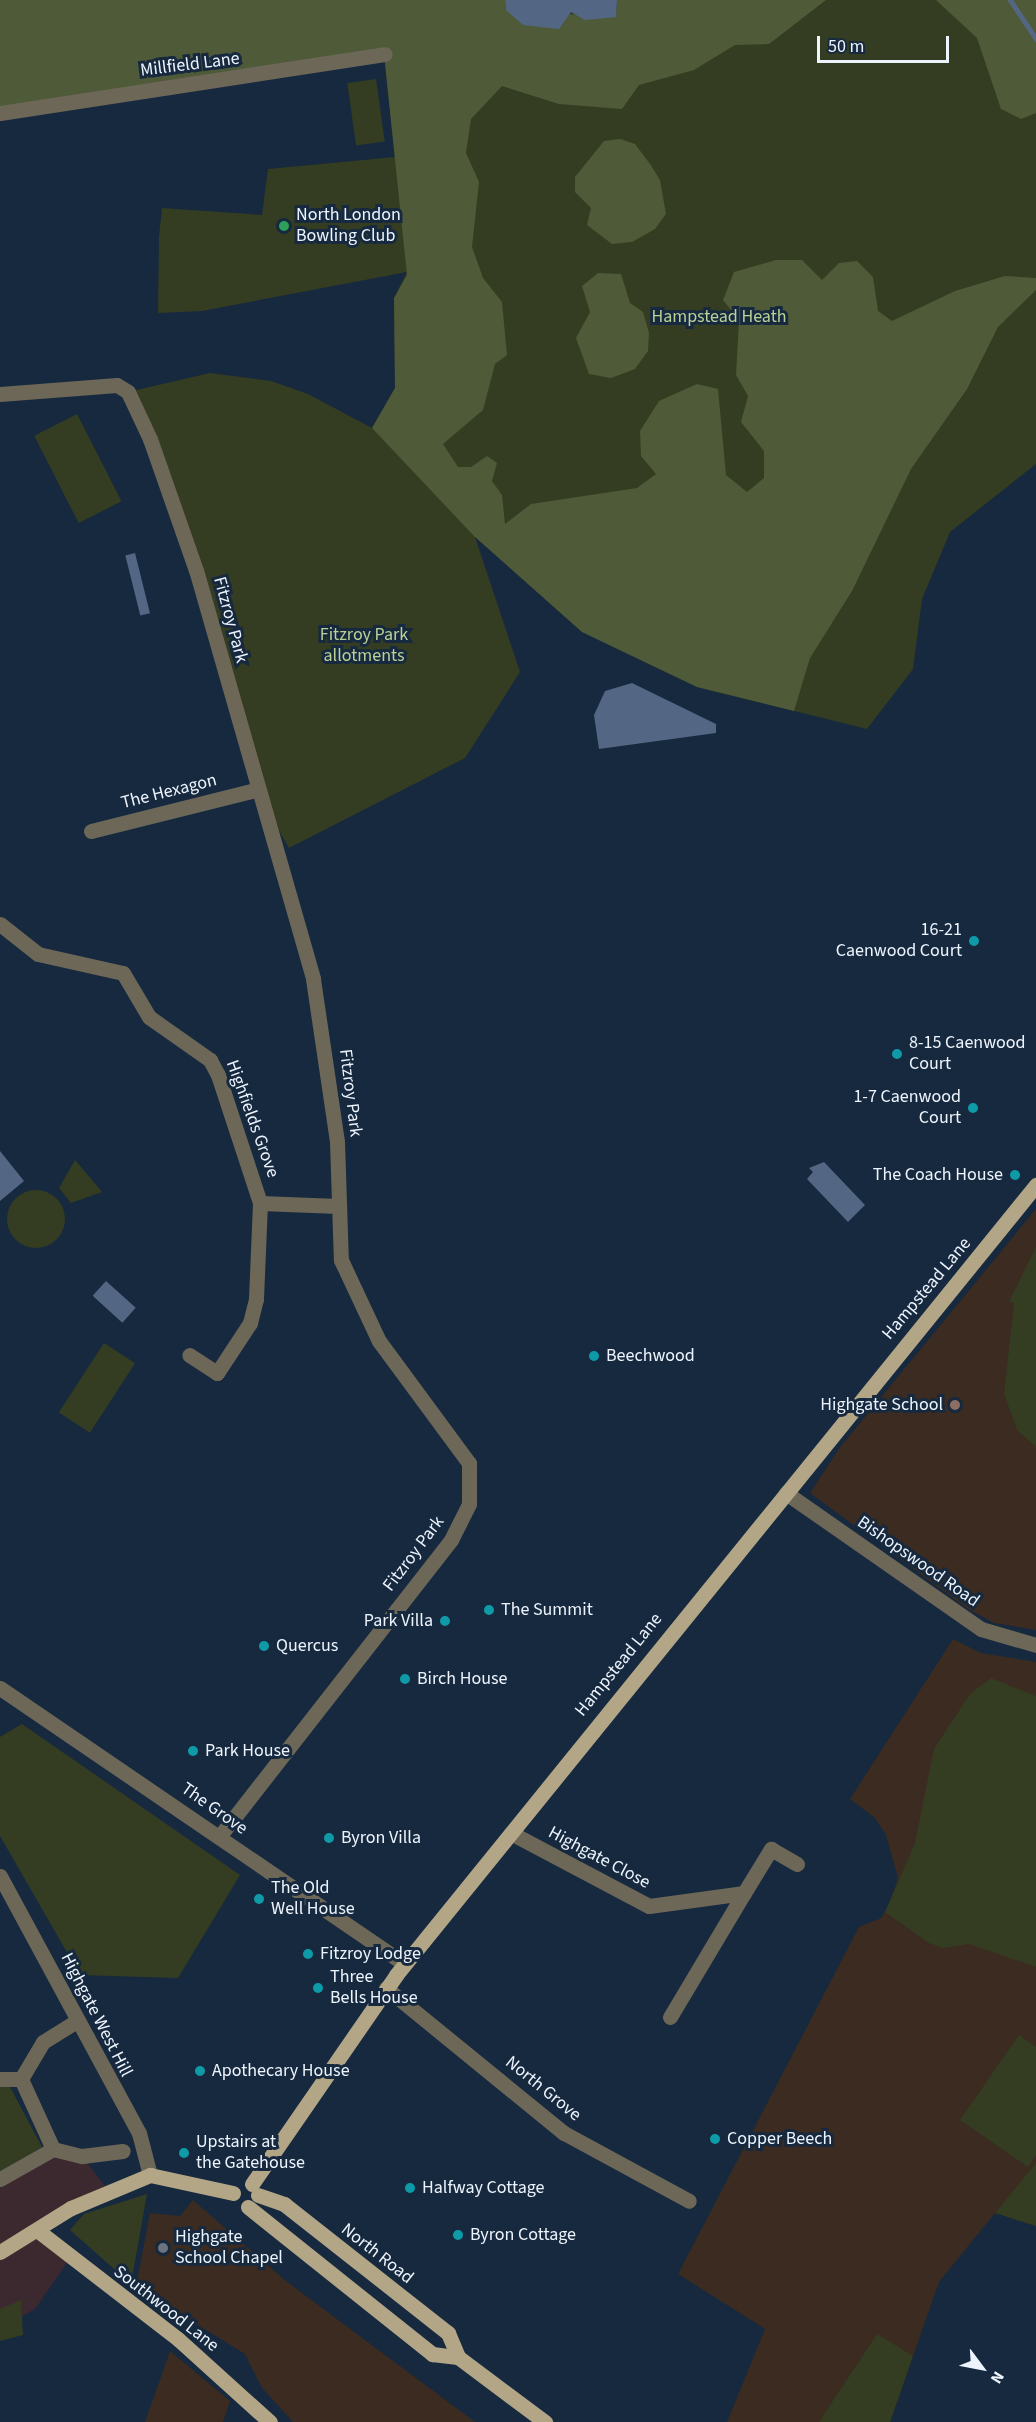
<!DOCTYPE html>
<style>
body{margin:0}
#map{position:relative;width:1036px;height:2422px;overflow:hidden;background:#16293e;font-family:"Source Sans 3",sans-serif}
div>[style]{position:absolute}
.commercial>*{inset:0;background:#3c292f}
.education>*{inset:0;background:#3b2b20}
.green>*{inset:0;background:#343d21;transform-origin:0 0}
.round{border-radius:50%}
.forest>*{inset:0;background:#4f5a39}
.water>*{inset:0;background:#536785;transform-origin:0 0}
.stream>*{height:5px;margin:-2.5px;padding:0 2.5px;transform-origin:2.5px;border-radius:2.5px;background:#536785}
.minor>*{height:15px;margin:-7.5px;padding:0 7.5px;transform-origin:7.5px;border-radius:7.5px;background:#6d6758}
.major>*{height:15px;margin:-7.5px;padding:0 7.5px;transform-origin:7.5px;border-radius:7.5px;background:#b2a687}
.dots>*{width:16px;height:16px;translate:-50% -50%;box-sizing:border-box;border:3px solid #16293e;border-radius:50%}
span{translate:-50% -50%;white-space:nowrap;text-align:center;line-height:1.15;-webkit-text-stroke:6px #16293e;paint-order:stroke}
.street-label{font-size:18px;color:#edf4fd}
.poi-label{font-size:18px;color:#edf4fd}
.left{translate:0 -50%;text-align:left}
.right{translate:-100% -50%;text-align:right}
.park-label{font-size:18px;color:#bcd195}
.north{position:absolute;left:952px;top:2338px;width:60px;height:60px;-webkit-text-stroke:4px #16293e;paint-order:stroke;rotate:122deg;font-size:16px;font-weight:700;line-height:24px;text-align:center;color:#edf4fd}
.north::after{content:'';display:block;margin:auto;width:21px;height:27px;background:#edf4fd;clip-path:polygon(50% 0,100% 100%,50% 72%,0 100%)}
.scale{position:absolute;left:817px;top:36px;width:132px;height:27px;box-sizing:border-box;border:3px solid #edf4fd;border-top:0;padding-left:8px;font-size:18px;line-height:21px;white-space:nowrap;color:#edf4fd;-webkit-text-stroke:4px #16293e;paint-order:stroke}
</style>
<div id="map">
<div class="commercial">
<div style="clip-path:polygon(47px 2155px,82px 2156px,108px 2190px,38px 2229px,69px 2260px,35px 2309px,0 2328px,0 2179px)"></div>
</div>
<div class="education">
<div style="clip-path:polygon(1036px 1209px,1036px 1630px,994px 1623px,968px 1609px,810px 1493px,841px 1446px)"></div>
<div style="clip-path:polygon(953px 1639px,981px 1653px,1036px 1662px,1036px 2226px,995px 2213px,939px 2282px,890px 2422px,727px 2422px,765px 2329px,678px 2274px,859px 1927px,881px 1918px,889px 1905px,898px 1878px,886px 1835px,875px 1818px,850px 1799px)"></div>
<div style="clip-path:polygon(193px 2200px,286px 2281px,475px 2422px,293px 2422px,262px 2388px,245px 2354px,136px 2287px,150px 2213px,180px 2216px)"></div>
<div style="clip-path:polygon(170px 2351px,230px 2401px,223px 2422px,145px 2422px)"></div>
</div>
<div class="green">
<div style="clip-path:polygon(0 0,1036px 0,1036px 464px,950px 532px,922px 599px,913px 669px,867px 729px,697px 687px,582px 632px,475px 537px,520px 672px,465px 758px,289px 848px,256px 790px,196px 570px,128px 392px,210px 373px,271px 381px,308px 394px,372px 428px,395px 388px,394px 298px,407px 272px,202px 311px,158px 313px,159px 237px,162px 208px,262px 215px,268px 169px,395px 157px,384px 54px)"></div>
<div style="left:376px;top:79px;width:63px;height:29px;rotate:82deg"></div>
<div style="left:77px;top:414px;width:98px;height:48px;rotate:63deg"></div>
<div style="clip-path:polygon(75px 1160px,102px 1192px,71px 1203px,59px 1188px)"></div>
<div class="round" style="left:7px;top:1190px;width:58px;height:58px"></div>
<div style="clip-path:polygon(1036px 1247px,1036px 1447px,1017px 1430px,1004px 1394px,1014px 1303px,1009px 1302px)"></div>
<div style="left:104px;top:1343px;width:37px;height:83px;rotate:33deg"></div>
<div style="clip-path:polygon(991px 1678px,1036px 1696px,1036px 1967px,969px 1944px,943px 1948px,929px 1943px,885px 1912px,915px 1843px,934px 1749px,970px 1694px)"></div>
<div style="clip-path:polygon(22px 1724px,240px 1875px,178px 1978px,80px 1975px,0 1836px,0 1737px)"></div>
<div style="clip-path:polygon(1019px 2035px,1036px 2047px,1036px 2155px,1028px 2167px,960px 2120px)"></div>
<div style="clip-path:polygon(0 2085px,9px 2085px,42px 2147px,0 2172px)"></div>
<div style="clip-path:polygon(1036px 2163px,1036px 2226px,995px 2213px)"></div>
<div style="clip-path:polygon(147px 2194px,131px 2284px,70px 2230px,84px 2214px)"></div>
<div style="clip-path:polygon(21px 2300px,23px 2335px,0 2341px,0 2309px)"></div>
<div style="clip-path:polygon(877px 2334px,913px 2356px,890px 2422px,819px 2422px)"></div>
</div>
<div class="forest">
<div style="clip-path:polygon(0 0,505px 0,506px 10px,616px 17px,617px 0,826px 0,769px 44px,735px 45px,694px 70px,639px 85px,622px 109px,559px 104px,502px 86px,471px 119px,466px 153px,479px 182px,472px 247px,483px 278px,502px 302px,507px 355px,495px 364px,483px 410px,443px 444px,458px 467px,471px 467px,487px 456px,497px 463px,492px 481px,502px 495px,505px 524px,531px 504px,637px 488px,656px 474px,641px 456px,640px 431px,659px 401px,697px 384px,718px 389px,726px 475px,747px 492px,764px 478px,764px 451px,741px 422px,748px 396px,736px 375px,739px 320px,723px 300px,734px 272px,776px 260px,802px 260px,822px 280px,839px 263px,857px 261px,873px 277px,878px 311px,892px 321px,955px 291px,1005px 276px,1036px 278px,1036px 290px,998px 327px,967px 389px,911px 469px,852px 591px,810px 658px,794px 711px,697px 687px,582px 632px,474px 536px,372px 428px,395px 388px,394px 298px,407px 275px,384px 54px,0 113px)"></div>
<div style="clip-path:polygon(936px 0,1036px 0,1036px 113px,1021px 119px,1001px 109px,977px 38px)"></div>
<div style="clip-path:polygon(620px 139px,635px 144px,650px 164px,660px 180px,666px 214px,655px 229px,632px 242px,612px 244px,587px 225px,591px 208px,575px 192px,575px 177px,604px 141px)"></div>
<div style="clip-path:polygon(598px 273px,621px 274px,630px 303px,643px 312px,649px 333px,648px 351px,635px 369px,611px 378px,589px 374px,576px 338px,590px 312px,582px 286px)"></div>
</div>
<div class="water">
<div style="clip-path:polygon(505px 0,617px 0,616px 17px,585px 20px,571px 12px,559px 29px,523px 25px,506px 10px)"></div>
<div style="left:135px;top:553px;width:62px;height:10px;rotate:76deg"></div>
<div style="clip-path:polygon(632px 683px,716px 724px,716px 733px,599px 749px,594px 715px,605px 691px)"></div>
<div style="clip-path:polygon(0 1151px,24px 1181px,0 1201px)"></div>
<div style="clip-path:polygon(824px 1162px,865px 1205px,848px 1222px,807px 1179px,813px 1172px,809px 1168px)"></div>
<div style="left:106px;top:1281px;width:40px;height:20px;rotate:42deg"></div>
</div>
<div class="stream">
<div style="left:1010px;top:0;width:47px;rotate:56.3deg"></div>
</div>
<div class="minor">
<div style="left:0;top:113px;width:389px;rotate:-8.7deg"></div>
<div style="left:0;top:394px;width:117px;rotate:-4.4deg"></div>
<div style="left:117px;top:385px;width:13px;rotate:32deg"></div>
<div style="left:128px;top:392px;width:52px;rotate:64.9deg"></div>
<div style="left:150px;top:439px;width:139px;rotate:70.7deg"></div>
<div style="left:196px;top:570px;width:425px;rotate:74deg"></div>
<div style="left:313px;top:979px;width:165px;rotate:81.6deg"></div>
<div style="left:337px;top:1142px;width:118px;rotate:88.1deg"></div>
<div style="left:341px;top:1260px;width:89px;rotate:64.9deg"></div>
<div style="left:379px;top:1341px;width:152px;rotate:53.6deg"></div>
<div style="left:469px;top:1463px;width:41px;rotate:90deg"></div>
<div style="left:469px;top:1504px;width:40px;rotate:116.6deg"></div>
<div style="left:451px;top:1540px;width:375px;rotate:128deg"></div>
<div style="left:91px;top:831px;width:170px;rotate:-14deg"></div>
<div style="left:0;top:924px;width:48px;rotate:38.3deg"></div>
<div style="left:38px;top:954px;width:87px;rotate:12.6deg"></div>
<div style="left:123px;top:973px;width:51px;rotate:59.4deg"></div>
<div style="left:149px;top:1017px;width:75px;rotate:35.2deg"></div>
<div style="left:210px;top:1060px;width:17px;rotate:62deg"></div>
<div style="left:218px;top:1075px;width:135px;rotate:71.8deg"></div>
<div style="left:260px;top:1203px;width:96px;rotate:92.4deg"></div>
<div style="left:256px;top:1299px;width:25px;rotate:104deg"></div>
<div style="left:250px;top:1323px;width:60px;rotate:123.4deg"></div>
<div style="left:217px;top:1373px;width:33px;rotate:-147deg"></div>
<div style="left:260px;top:1203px;width:78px;rotate:2.2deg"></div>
<div style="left:786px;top:1493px;width:238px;rotate:34.9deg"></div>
<div style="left:981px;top:1629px;width:57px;rotate:16.2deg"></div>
<div style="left:0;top:1688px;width:489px;rotate:34.3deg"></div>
<div style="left:511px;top:1833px;width:156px;rotate:27.9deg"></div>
<div style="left:649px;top:1906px;width:96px;rotate:-7.8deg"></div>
<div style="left:744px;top:1893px;width:52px;rotate:-58.5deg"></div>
<div style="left:771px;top:1849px;width:30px;rotate:30deg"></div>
<div style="left:0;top:1876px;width:292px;rotate:61.6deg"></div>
<div style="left:139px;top:2133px;width:43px;rotate:75.3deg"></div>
<div style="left:386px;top:1988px;width:230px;rotate:39.2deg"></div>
<div style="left:564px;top:2133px;width:142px;rotate:28.5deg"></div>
<div style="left:670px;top:2017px;width:144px;rotate:-59.2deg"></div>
<div style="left:0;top:2079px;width:21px"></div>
<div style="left:21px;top:2079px;width:77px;rotate:65.4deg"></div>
<div style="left:53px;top:2149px;width:61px;rotate:150.5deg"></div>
<div style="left:21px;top:2079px;width:43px;rotate:-59.3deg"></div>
<div style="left:43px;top:2042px;width:39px;rotate:-32deg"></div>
<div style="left:53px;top:2149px;width:30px;rotate:14deg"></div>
<div style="left:82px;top:2156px;width:41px;rotate:-7deg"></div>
</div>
<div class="major">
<div style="left:252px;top:2184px;width:254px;rotate:-55.4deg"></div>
<div style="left:396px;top:1975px;width:1017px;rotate:-50.99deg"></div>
<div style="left:258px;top:2195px;width:28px;rotate:19deg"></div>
<div style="left:284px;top:2204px;width:209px;rotate:38.2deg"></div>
<div style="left:448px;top:2333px;width:26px;rotate:67deg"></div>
<div style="left:248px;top:2207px;width:236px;rotate:38.6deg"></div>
<div style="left:432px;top:2354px;width:26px;rotate:7deg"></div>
<div style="left:458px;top:2357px;width:109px;rotate:36.8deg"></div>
<div style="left:37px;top:2230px;width:178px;rotate:37.7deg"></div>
<div style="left:178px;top:2339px;width:124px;rotate:42.1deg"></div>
<div style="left:0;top:2252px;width:84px;rotate:-31.8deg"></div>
<div style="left:71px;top:2208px;width:86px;rotate:-22.7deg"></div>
<div style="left:150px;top:2175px;width:85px;rotate:12.2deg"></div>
</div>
<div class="dots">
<div style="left:284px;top:226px;background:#2e9e5b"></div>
<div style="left:974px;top:941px;background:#0f9aa8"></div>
<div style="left:897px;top:1054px;background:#0f9aa8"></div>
<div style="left:973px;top:1108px;background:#0f9aa8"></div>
<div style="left:1015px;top:1175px;background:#0f9aa8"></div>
<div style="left:594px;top:1356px;background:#0f9aa8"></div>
<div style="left:955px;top:1405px;background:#8d6e63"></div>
<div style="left:489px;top:1610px;background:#0f9aa8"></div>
<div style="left:445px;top:1621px;background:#0f9aa8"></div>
<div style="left:264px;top:1646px;background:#0f9aa8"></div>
<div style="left:405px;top:1679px;background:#0f9aa8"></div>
<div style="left:193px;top:1751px;background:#0f9aa8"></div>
<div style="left:329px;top:1838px;background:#0f9aa8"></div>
<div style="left:259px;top:1899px;background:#0f9aa8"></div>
<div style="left:308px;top:1954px;background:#0f9aa8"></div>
<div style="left:318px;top:1988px;background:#0f9aa8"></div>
<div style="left:200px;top:2071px;background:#0f9aa8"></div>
<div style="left:715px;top:2139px;background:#0f9aa8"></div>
<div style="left:184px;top:2153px;background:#0f9aa8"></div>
<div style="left:410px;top:2188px;background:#0f9aa8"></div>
<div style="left:458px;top:2235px;background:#0f9aa8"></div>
<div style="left:163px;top:2248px;background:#6b7280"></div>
</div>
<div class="street-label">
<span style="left:190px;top:65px;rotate:-7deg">Millfield Lane</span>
<span style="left:230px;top:620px;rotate:75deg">Fitzroy Park</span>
<span style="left:169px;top:792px;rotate:-14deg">The Hexagon</span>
<span style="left:350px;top:1093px;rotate:83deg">Fitzroy Park</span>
<span style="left:252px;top:1119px;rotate:70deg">Highfields Grove</span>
<span style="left:927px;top:1289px;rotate:-50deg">Hampstead Lane</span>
<span style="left:414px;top:1554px;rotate:-53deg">Fitzroy Park</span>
<span style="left:918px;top:1562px;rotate:35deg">Bishopswood Road</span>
<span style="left:619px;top:1665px;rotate:-51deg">Hampstead Lane</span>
<span style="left:214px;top:1809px;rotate:35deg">The Grove</span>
<span style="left:599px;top:1858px;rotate:28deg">Highgate Close</span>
<span style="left:96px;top:2015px;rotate:63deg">Highgate West Hill</span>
<span style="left:543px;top:2089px;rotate:39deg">North Grove</span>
<span style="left:377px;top:2254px;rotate:38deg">North Road</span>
<span style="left:166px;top:2309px;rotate:38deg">Southwood Lane</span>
</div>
<div class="poi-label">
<span class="left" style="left:296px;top:226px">North London<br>Bowling Club</span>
<span class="right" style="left:962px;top:941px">16-21<br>Caenwood Court</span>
<span class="left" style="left:909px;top:1054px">8-15 Caenwood<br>Court</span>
<span class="right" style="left:961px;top:1108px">1-7 Caenwood<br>Court</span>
<span class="right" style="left:1003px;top:1175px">The Coach House</span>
<span class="left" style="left:606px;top:1356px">Beechwood</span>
<span class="right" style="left:943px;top:1405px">Highgate School</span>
<span class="left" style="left:501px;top:1610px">The Summit</span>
<span class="right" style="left:433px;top:1621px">Park Villa</span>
<span class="left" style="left:276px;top:1646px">Quercus</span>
<span class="left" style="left:417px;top:1679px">Birch House</span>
<span class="left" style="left:205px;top:1751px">Park House</span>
<span class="left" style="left:341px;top:1838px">Byron Villa</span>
<span class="left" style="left:271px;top:1899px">The Old<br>Well House</span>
<span class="left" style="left:320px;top:1954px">Fitzroy Lodge</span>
<span class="left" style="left:330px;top:1988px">Three<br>Bells House</span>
<span class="left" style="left:212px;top:2071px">Apothecary House</span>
<span class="left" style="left:727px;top:2139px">Copper Beech</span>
<span class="left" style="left:196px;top:2153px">Upstairs at<br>the Gatehouse</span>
<span class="left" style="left:422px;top:2188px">Halfway Cottage</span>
<span class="left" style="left:470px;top:2235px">Byron Cottage</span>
<span class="left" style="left:175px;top:2248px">Highgate<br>School Chapel</span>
</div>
<div class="park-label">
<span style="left:719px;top:317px">Hampstead Heath</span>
<span style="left:364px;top:646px">Fitzroy Park<br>allotments</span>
</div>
<div class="north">N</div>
<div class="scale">50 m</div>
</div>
